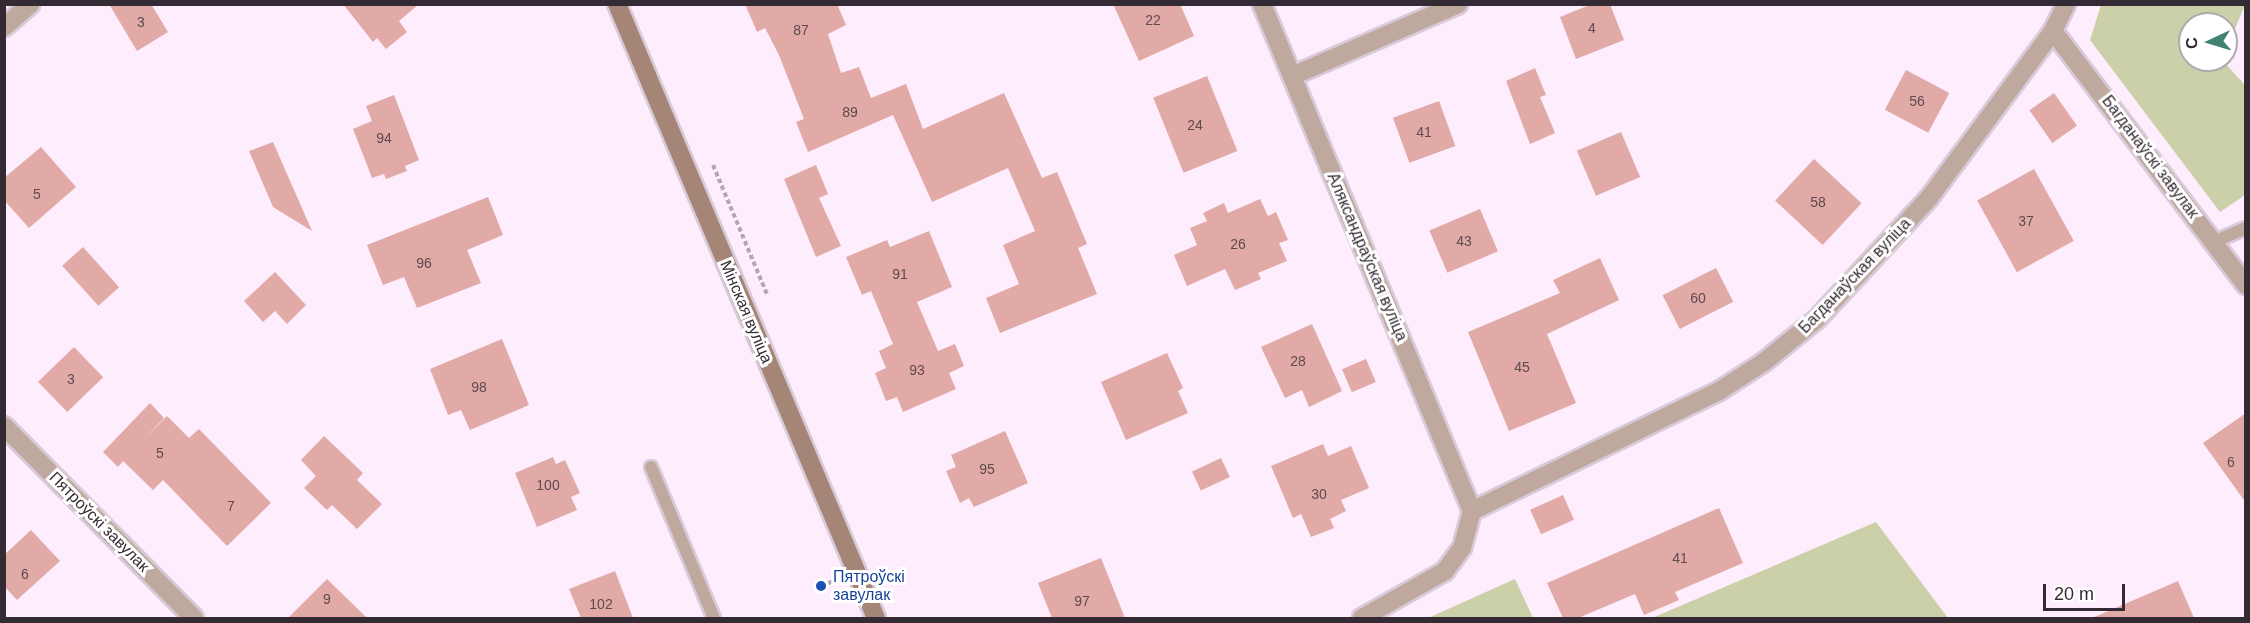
<!DOCTYPE html>
<meta charset="utf-8">
<style>
body{margin:0}
#map{position:relative;width:2250px;height:623px;overflow:hidden;background:#fdedfd;font-family:Arial,sans-serif}
div>[style]{position:absolute}
.green>*{inset:0;background:#ccd0a8}
.building>*{inset:0;background:#e1aaa6;transform-origin:0 0}
.path>*{height:4px;margin-top:-2px;transform-origin:0;background:repeating-linear-gradient(90deg,#b3a5b3 0 4.5px,transparent 0 7.5px)}
.roads{filter:drop-shadow(2px 0 #d9cad9) drop-shadow(-2px 0 #d9cad9) drop-shadow(0 2px #d9cad9) drop-shadow(0 -2px #d9cad9)}
.service>*{height:12px;margin:-6px;padding:0 6px;transform-origin:6px;border-radius:6px;background:#bfa99f}
.minor>*{height:18px;margin:-9px;padding:0 9px;transform-origin:9px;border-radius:9px;background:#bfa99f}
.secondary>*{height:18px;margin:-9px;padding:0 9px;transform-origin:9px;border-radius:9px;background:#a58676}
.dots>*{width:16px;height:16px;translate:-50% -50%;box-sizing:border-box;border:3px solid #fff;border-radius:50%}
span{translate:-50% -50%;white-space:nowrap;text-align:center;line-height:1.15;-webkit-text-stroke:6px #fff;paint-order:stroke}
.number-label{font-size:14px;color:#5f4a50}
.number-label span{-webkit-text-stroke-width:0}
.street-label{font-size:16px;color:#342a34}
.transit-label{font-size:16px;color:#164399}
.left{translate:0 -50%;text-align:left}
.frame{position:absolute;inset:0;border:6px solid #342a34;pointer-events:none}
.north{position:absolute;left:2178px;top:12px;width:60px;height:60px;box-sizing:border-box;background:#fff;border:2px solid #aeaaae;border-radius:50%;rotate:266deg;font-size:16px;font-weight:700;line-height:24px;text-align:center;color:#342a34}
.north::after{content:'';display:block;margin:auto;width:21px;height:27px;background:#418272;clip-path:polygon(50% 0,100% 100%,50% 72%,0 100%)}
.scale{position:absolute;left:2043px;top:584px;width:82px;height:27px;box-sizing:border-box;border:3px solid #342a34;border-top:0;padding-left:8px;font-size:18px;line-height:21px;white-space:nowrap;color:#342a34;-webkit-text-stroke:4px #fff;paint-order:stroke}
</style>
<div id="map">
<div class="green">
<div style="clip-path:polygon(2101px 5px,2245px 5px,2226px 50px,2226px 24px,2190px 24px,2190px 60px,2222px 60px,2245px 85px,2245px 195px,2220px 212px,2090px 40px)"></div>
<div style="clip-path:polygon(1876px 522px,1948px 618px,1652px 618px)"></div>
<div style="clip-path:polygon(1515px 579px,1533px 618px,1428px 618px)"></div>
</div>
<div class="building">
<div style="clip-path:polygon(109px 4px,151px 4px,168px 32px,137px 51px)"></div>
<div style="clip-path:polygon(343px 4px,419px 4px,399px 21px,407px 32px,386px 49px,377px 38px,373px 42px)"></div>
<div style="clip-path:polygon(745px 4px,837px 4px,846px 25px,828px 34px,841px 73px,859px 67px,871px 98px,906px 84px,923px 129px,1004px 93px,1042px 178px,1057px 172px,1087px 244px,1078px 248px,1097px 294px,1000px 333px,986px 298px,1019px 284px,1003px 245px,1035px 231px,1008px 168px,932px 202px,893px 115px,808px 152px,796px 122px,804px 119px,779px 55px,765px 28px,757px 32px)"></div>
<div style="clip-path:polygon(1113px 4px,1180px 4px,1194px 36px,1139px 61px)"></div>
<div style="clip-path:polygon(1592px 4px,1610px 4px,1624px 40px,1576px 59px,1560px 17px)"></div>
<div style="clip-path:polygon(1535px 68px,1546px 95px,1540px 97px,1555px 133px,1530px 144px,1506px 81px)"></div>
<div style="left:1906px;top:70px;width:49px;height:45px;rotate:28deg"></div>
<div style="left:1207px;top:76px;width:81px;height:58px;rotate:68deg"></div>
<div style="left:2054px;top:93px;width:40px;height:30px;rotate:55deg"></div>
<div style="clip-path:polygon(394px 95px,419px 160px,405px 166px,407px 171px,386px 179px,384px 174px,372px 178px,353px 129px,372px 121px,366px 106px)"></div>
<div style="left:1439px;top:101px;width:48px;height:49px;rotate:70deg"></div>
<div style="left:1621px;top:132px;width:49px;height:48px;rotate:67deg"></div>
<div style="clip-path:polygon(273px 142px,312px 231px,273px 207px,249px 151px)"></div>
<div style="clip-path:polygon(41px 147px,76px 187px,29px 228px,4px 200px,4px 178px)"></div>
<div style="left:1814px;top:159px;width:65px;height:57px;rotate:43deg"></div>
<div style="clip-path:polygon(816px 165px,828px 194px,819px 198px,841px 246px,816px 257px,784px 179px)"></div>
<div style="left:2034px;top:169px;width:82px;height:65px;rotate:61deg"></div>
<div style="clip-path:polygon(488px 197px,503px 235px,467px 250px,481px 283px,417px 308px,404px 277px,383px 285px,367px 245px)"></div>
<div style="clip-path:polygon(1260px 199px,1268px 216px,1276px 212px,1288px 240px,1279px 243px,1287px 261px,1258px 273px,1261px 279px,1235px 290px,1225px 269px,1187px 286px,1174px 255px,1197px 245px,1190px 228px,1207px 221px,1203px 213px,1224px 203px,1228px 213px)"></div>
<div style="left:1480px;top:209px;width:46px;height:55px;rotate:67deg"></div>
<div style="clip-path:polygon(929px 231px,952px 287px,917px 302px,938px 351px,955px 344px,964px 366px,949px 373px,956px 389px,903px 412px,897px 397px,886px 401px,875px 373px,886px 368px,879px 351px,893px 344px,871px 291px,862px 295px,846px 257px,887px 240px,890px 247px)"></div>
<div style="left:83px;top:247px;width:54px;height:28px;rotate:48deg"></div>
<div style="clip-path:polygon(1600px 258px,1619px 300px,1547px 334px,1576px 403px,1509px 431px,1468px 332px,1560px 293px,1553px 280px)"></div>
<div style="left:1716px;top:268px;width:38px;height:60px;rotate:63deg"></div>
<div style="clip-path:polygon(275px 272px,306px 305px,287px 324px,275px 311px,263px 322px,244px 301px)"></div>
<div style="clip-path:polygon(1312px 324px,1342px 391px,1309px 407px,1302px 390px,1285px 398px,1261px 347px)"></div>
<div style="clip-path:polygon(502px 339px,529px 405px,470px 430px,461px 410px,448px 415px,430px 369px)"></div>
<div style="left:74px;top:347px;width:42px;height:50px;rotate:46deg"></div>
<div style="clip-path:polygon(1167px 353px,1183px 388px,1178px 391px,1188px 413px,1126px 440px,1101px 382px)"></div>
<div style="left:1366px;top:359px;width:25px;height:26px;rotate:67deg"></div>
<div style="clip-path:polygon(150px 403px,164px 418px,142px 441px,167px 416px,189px 438px,199px 429px,271px 503px,227px 546px,163px 480px,153px 490px,123px 461px,118px 467px,103px 452px)"></div>
<div style="clip-path:polygon(2246px 413px,2246px 503px,2203px 443px)"></div>
<div style="clip-path:polygon(1005px 431px,1028px 483px,974px 507px,969px 498px,960px 503px,946px 471px,956px 467px,951px 455px)"></div>
<div style="clip-path:polygon(324px 436px,363px 473px,357px 480px,382px 504px,357px 529px,332px 505px,327px 510px,304px 488px,316px 476px,301px 460px)"></div>
<div style="clip-path:polygon(1323px 444px,1328px 456px,1351px 446px,1369px 488px,1341px 500px,1346px 511px,1330px 519px,1334px 528px,1311px 537px,1301px 514px,1293px 518px,1271px 466px)"></div>
<div style="clip-path:polygon(553px 457px,556px 464px,565px 460px,580px 493px,571px 497px,577px 510px,537px 527px,515px 473px)"></div>
<div style="left:1221px;top:458px;width:21px;height:32px;rotate:65deg"></div>
<div style="left:1563px;top:495px;width:27px;height:36px;rotate:66deg"></div>
<div style="clip-path:polygon(1719px 508px,1743px 563px,1675px 592px,1679px 600px,1644px 615px,1635px 594px,1578px 618px,1563px 618px,1547px 583px)"></div>
<div style="clip-path:polygon(31px 530px,60px 561px,17px 600px,4px 586px,4px 555px)"></div>
<div style="clip-path:polygon(1101px 558px,1125px 618px,1052px 618px,1038px 583px)"></div>
<div style="clip-path:polygon(615px 571px,633px 618px,581px 618px,569px 589px)"></div>
<div style="clip-path:polygon(327px 579px,367px 618px,288px 618px)"></div>
<div style="clip-path:polygon(2178px 581px,2194px 618px,2092px 618px)"></div>
</div>
<div class="path">
<div style="left:713px;top:165px;width:140px;rotate:67.3deg"></div>
<div style="left:821px;top:586px;width:17px;rotate:-21deg"></div>
</div>
<div class="roads">
<div class="service">
<div style="left:2214px;top:242px;width:35px;rotate:-24deg"></div>
<div style="left:651px;top:467px;width:164px;rotate:67.4deg"></div>
</div>
<div class="minor">
<div style="left:1262px;top:4px;width:549px;rotate:67.5deg"></div>
<div style="left:4px;top:27px;width:35px;rotate:-41deg"></div>
<div style="left:2053px;top:31px;width:319px;rotate:52.8deg"></div>
<div style="left:1292px;top:76px;width:181px;rotate:-23.4deg"></div>
<div style="left:4px;top:426px;width:270px;rotate:45.3deg"></div>
<div style="left:1472px;top:511px;width:275px;rotate:-25.9deg"></div>
<div style="left:1719px;top:391px;width:54px;rotate:-32.8deg"></div>
<div style="left:1764px;top:362px;width:68px;rotate:-39.1deg"></div>
<div style="left:1817px;top:319px;width:165px;rotate:-47.2deg"></div>
<div style="left:1929px;top:198px;width:208px;rotate:-53.4deg"></div>
<div style="left:2053px;top:31px;width:30px;rotate:-64deg"></div>
<div style="left:1362px;top:618px;width:95px;rotate:-29.5deg"></div>
<div style="left:1445px;top:571px;width:29px;rotate:-54deg"></div>
<div style="left:1462px;top:548px;width:38px;rotate:-75deg"></div>
</div>
<div class="secondary">
<div style="left:617px;top:4px;width:666px;rotate:67.13deg"></div>
</div>
</div>
<div class="dots">
<div style="left:821px;top:586px;background:#1a4fb4"></div>
</div>
<div class="number-label">
<span style="left:1153px;top:20px">22</span>
<span style="left:141px;top:22px">3</span>
<span style="left:1592px;top:28px">4</span>
<span style="left:801px;top:30px">87</span>
<span style="left:1917px;top:101px">56</span>
<span style="left:850px;top:112px">89</span>
<span style="left:1195px;top:125px">24</span>
<span style="left:1424px;top:132px">41</span>
<span style="left:384px;top:138px">94</span>
<span style="left:37px;top:194px">5</span>
<span style="left:1818px;top:202px">58</span>
<span style="left:2026px;top:221px">37</span>
<span style="left:1464px;top:241px">43</span>
<span style="left:1238px;top:244px">26</span>
<span style="left:424px;top:263px">96</span>
<span style="left:900px;top:274px">91</span>
<span style="left:1698px;top:298px">60</span>
<span style="left:1298px;top:361px">28</span>
<span style="left:1522px;top:367px">45</span>
<span style="left:917px;top:370px">93</span>
<span style="left:71px;top:379px">3</span>
<span style="left:479px;top:387px">98</span>
<span style="left:160px;top:453px">5</span>
<span style="left:2231px;top:462px">6</span>
<span style="left:987px;top:469px">95</span>
<span style="left:548px;top:485px">100</span>
<span style="left:1319px;top:494px">30</span>
<span style="left:231px;top:506px">7</span>
<span style="left:1680px;top:558px">41</span>
<span style="left:25px;top:574px">6</span>
<span style="left:327px;top:599px">9</span>
<span style="left:1082px;top:601px">97</span>
<span style="left:601px;top:604px">102</span>
</div>
<div class="street-label">
<span style="left:2150px;top:157px;rotate:53deg">Багданаўскі завулак</span>
<span style="left:1367px;top:257px;rotate:67deg">Аляксандраўская вуліца</span>
<span style="left:1855px;top:276px;rotate:-46deg">Багданаўская вуліца</span>
<span style="left:746px;top:312px;rotate:67deg">Мінская вуліца</span>
<span style="left:99px;top:522px;rotate:45deg">Пятроўскі завулак</span>
</div>
<div class="transit-label">
<span class="left" style="left:833px;top:586px">Пятроўскі<br>завулак</span>
</div>
<div class="frame"></div>
<div class="north">С</div>
<div class="scale">20 m</div>
</div>
